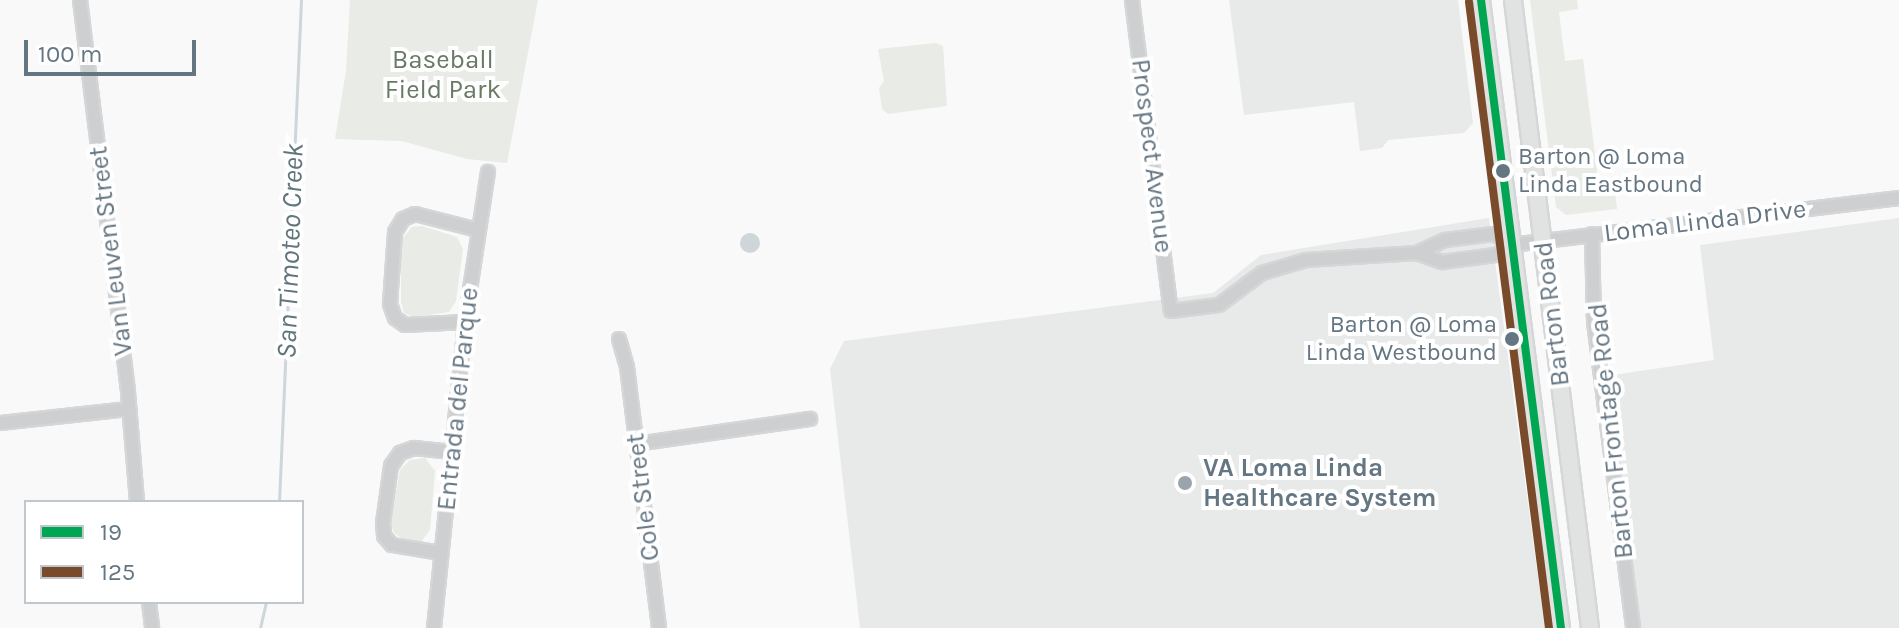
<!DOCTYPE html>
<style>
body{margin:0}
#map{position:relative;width:1899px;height:628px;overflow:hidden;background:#f9f9f9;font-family:Karla,sans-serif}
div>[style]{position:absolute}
.built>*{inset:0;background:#e8e9e9}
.green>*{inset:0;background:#e8ebe6}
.water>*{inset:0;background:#ced6d9}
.round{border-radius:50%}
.stream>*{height:3px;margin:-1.5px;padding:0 1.5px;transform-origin:1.5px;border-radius:1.5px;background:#ced6d9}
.roads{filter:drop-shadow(2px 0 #d5d6d7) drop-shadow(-2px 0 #d5d6d7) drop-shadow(0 2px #d5d6d7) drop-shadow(0 -2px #d5d6d7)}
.minor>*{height:12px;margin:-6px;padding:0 6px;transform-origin:6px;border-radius:6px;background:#cecfd0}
.major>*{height:16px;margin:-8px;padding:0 8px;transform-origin:8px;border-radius:8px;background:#e1e2e2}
.bus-1>*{height:8px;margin:-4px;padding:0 4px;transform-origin:4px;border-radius:4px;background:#00a651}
.bus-2>*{height:8px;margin:-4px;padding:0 4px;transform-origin:4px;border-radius:4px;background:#7a4b2a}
.dots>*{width:22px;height:22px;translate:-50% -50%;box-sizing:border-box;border:4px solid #fff;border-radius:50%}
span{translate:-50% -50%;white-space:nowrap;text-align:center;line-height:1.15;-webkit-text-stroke:8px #fff;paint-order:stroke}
.bus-label{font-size:24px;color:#657683}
.left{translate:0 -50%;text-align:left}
.right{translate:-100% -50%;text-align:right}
.park-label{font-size:26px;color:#687a64}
.street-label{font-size:26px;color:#657683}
.poi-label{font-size:26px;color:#657683;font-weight:700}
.water-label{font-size:28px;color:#60757c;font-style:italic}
.legend{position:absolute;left:24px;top:500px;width:280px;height:104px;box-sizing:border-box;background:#fff;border:2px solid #c1c8cd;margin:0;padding:10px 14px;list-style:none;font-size:24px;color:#657683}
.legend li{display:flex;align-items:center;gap:16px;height:40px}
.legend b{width:40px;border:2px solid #c1c8cd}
.scale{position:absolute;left:24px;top:40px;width:172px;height:36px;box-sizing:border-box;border:4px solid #657683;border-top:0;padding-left:10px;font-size:24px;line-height:28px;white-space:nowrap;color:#657683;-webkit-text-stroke:6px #fff;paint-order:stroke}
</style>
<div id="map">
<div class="built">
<div style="clip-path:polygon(1229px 0,1458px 0,1473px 123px,1464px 133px,1388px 140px,1382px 148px,1360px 151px,1354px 102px,1244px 115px)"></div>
<div style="clip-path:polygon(1489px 218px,1545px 628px,860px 628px,830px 369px,844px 341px,1213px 293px,1261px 255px)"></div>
<div style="clip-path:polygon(1899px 218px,1899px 628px,1641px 628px,1606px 376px,1714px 360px,1700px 245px)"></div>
</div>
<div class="green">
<div style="clip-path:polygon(350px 0,538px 0,507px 163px,467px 159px,402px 141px,335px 139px,346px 71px)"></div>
<div style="clip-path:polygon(1530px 0,1577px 0,1578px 9px,1559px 12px,1565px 61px,1583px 59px,1599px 187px,1614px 185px,1617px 209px,1566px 215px,1556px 207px)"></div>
<div style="clip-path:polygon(936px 43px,943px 46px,947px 106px,888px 114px,882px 109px,879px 88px,884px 81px,878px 49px)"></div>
<div style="clip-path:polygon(422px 226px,457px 237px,463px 249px,456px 301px,449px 312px,414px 317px,404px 313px,401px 302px,401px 240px,412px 227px)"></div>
<div style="clip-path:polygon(425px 458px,435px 471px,430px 530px,421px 542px,403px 539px,394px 533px,391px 523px,400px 470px,410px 460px)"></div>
</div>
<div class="water">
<div class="round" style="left:740px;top:233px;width:20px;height:20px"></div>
</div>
<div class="stream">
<div style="left:279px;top:502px;width:502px;rotate:-87.49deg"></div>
<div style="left:260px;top:628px;width:27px;rotate:-77deg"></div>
</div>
<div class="roads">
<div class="minor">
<div style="left:80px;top:0;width:395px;rotate:83deg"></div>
<div style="left:128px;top:392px;width:110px;rotate:85.3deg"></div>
<div style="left:1132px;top:0;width:313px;rotate:82.9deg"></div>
<div style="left:1171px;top:311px;width:48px;rotate:-7.1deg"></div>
<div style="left:1219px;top:305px;width:54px;rotate:-36.7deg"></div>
<div style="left:1262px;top:273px;width:46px;rotate:-16.5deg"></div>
<div style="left:1306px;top:260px;width:111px;rotate:-3.6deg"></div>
<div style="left:1417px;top:253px;width:27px;rotate:20deg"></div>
<div style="left:1442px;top:262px;width:54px;rotate:-7.4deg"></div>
<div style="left:1496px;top:255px;width:18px;rotate:-34deg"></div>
<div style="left:1511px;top:245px;width:391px;rotate:-6.9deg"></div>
<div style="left:1592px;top:234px;width:88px;rotate:88.7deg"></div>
<div style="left:1594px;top:322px;width:308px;rotate:82.7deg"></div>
<div style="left:1417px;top:253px;width:31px;rotate:-25deg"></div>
<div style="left:1445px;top:240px;width:49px;rotate:-7deg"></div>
<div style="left:1494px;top:234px;width:20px;rotate:33deg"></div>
<div style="left:465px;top:322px;width:60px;rotate:177.1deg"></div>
<div style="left:405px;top:325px;width:12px;rotate:-145deg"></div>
<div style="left:395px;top:318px;width:15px;rotate:-110deg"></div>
<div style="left:390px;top:304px;width:72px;rotate:-86deg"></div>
<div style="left:395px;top:232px;width:15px;rotate:-58deg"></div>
<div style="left:403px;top:219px;width:13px;rotate:-23deg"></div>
<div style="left:415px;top:214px;width:65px;rotate:14.3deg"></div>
<div style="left:619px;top:339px;width:29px;rotate:74deg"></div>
<div style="left:627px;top:367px;width:263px;rotate:83deg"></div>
<div style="left:0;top:423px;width:130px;rotate:-6.2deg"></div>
<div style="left:636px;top:444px;width:176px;rotate:-8.2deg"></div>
<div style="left:441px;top:553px;width:50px;rotate:-170.7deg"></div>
<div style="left:392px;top:545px;width:12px;rotate:-132deg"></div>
<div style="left:384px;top:536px;width:13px;rotate:-94deg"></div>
<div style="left:383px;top:523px;width:58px;rotate:-82deg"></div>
<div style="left:391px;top:466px;width:16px;rotate:-55deg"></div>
<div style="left:400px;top:453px;width:15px;rotate:-20deg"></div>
<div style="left:414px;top:448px;width:36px;rotate:6deg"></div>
<div style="left:149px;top:602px;width:26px;rotate:83deg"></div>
<div style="left:434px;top:628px;width:308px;rotate:-84.2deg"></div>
<div style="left:465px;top:322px;width:152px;rotate:-81.3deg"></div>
</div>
<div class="major">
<div style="left:1481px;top:0;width:633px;rotate:82.74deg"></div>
<div style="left:1513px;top:0;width:633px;rotate:83.01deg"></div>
</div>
</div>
<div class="bus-1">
<div style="left:1481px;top:0;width:633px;rotate:82.74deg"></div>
</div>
<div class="bus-2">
<div style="left:1469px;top:2px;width:631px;rotate:82.72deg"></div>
</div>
<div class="dots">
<div style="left:1503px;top:171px;background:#657683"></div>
<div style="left:1512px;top:339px;background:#657683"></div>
<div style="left:1185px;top:483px;background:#99a4ac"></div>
</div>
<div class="bus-label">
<span class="left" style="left:1518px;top:171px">Barton @ Loma<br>Linda Eastbound</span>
<span class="right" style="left:1497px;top:339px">Barton @ Loma<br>Linda Westbound</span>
</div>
<div class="park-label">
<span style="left:443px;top:75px">Baseball<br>Field Park</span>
</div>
<div class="street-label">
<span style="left:1152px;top:156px;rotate:83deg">Prospect Avenue</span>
<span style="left:1705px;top:221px;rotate:-7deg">Loma Linda Drive</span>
<span style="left:111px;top:251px;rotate:-97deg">Van Leuven Street</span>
<span style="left:1552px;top:314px;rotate:-97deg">Barton Road</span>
<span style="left:458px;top:399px;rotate:-84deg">Entrada del Parque</span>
<span style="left:1611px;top:431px;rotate:-96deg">Barton Frontage Road</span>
<span style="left:643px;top:497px;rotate:-97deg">Cole Street</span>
</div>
<div class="poi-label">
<span class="left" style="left:1203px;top:483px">VA Loma Linda<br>Healthcare System</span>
</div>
<div class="water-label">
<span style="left:290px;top:251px;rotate:-88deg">San Timoteo Creek</span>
</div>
<ul class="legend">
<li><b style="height:10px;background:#00a651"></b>19</li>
<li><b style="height:10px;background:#7a4b2a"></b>125</li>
</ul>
<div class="scale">100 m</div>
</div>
